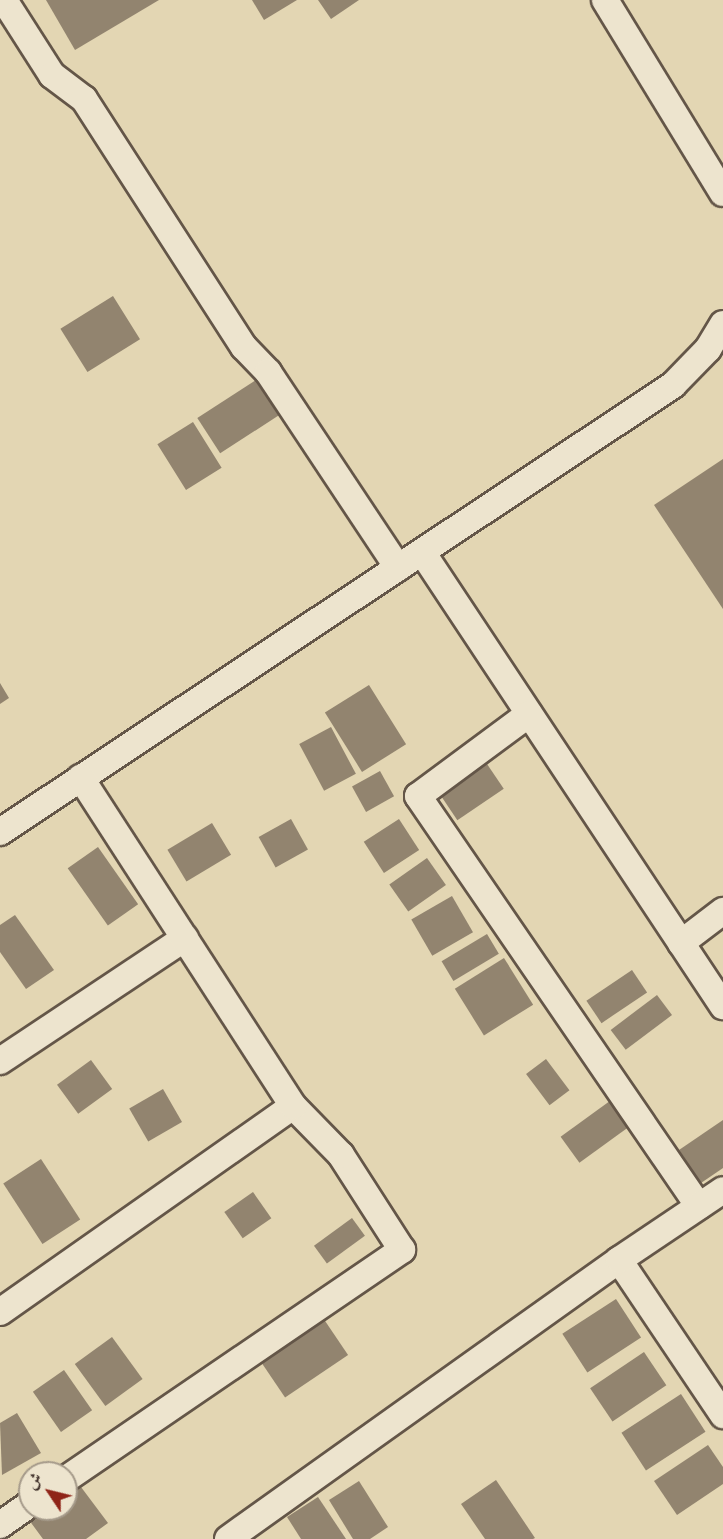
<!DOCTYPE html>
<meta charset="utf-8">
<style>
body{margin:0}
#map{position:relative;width:723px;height:1539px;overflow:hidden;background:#e3d6b3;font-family:"IM FELL English",Amiri,serif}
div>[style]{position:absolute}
.building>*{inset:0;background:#92846f;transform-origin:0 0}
.roads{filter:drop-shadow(2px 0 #645648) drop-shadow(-2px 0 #645648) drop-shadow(0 2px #645648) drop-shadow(0 -2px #645648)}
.minor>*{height:26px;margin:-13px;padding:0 13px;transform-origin:13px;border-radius:13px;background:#ede4ce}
span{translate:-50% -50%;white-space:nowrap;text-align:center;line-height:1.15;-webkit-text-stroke:4.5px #ede4ce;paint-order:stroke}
.north{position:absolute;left:18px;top:1461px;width:60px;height:60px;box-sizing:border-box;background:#ede4ce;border:2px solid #a59a8a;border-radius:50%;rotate:305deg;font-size:16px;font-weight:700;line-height:24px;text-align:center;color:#3a2b25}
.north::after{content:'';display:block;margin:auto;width:21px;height:27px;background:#8f2418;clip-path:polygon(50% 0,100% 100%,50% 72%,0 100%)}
</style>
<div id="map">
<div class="building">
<div style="clip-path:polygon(46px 0,159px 0,75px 50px)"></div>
<div style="clip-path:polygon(252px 0,297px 0,264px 20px)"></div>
<div style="clip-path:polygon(318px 0,359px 0,331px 19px)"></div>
<div style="left:113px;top:296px;width:51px;height:62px;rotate:58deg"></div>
<div style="left:256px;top:380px;width:42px;height:70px;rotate:57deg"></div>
<div style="left:193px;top:422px;width:54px;height:42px;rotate:58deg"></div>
<div style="clip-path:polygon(723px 459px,723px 609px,654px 505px)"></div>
<div style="clip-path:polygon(0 683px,9px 698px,0 704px)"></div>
<div style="left:369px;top:685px;width:70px;height:52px;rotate:58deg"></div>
<div style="left:331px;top:727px;width:53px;height:36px;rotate:62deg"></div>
<div style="left:487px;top:764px;width:30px;height:56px;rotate:56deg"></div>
<div style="left:380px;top:771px;width:29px;height:32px;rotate:61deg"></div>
<div style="left:291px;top:819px;width:35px;height:37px;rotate:61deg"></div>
<div style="left:399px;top:819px;width:37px;height:42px;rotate:57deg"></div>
<div style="left:212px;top:823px;width:37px;height:52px;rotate:59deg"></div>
<div style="left:98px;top:847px;width:70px;height:37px;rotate:55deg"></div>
<div style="left:427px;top:858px;width:33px;height:46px;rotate:55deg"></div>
<div style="left:452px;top:896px;width:42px;height:47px;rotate:60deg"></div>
<div style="clip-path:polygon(15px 915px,54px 970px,26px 989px,0 952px,0 925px)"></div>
<div style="left:487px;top:934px;width:23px;height:53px;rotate:59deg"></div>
<div style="left:504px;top:958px;width:55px;height:58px;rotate:58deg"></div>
<div style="left:632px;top:970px;width:27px;height:55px;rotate:56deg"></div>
<div style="left:657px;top:995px;width:25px;height:58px;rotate:53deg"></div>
<div style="left:546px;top:1059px;width:39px;height:25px;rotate:53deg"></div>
<div style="left:91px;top:1060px;width:36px;height:42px;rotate:54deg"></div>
<div style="left:163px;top:1089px;width:38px;height:39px;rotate:60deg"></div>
<div style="left:614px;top:1098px;width:32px;height:66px;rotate:54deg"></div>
<div style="clip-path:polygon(723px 1120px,723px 1168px,701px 1183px,679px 1150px)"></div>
<div style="left:41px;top:1159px;width:72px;height:45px;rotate:57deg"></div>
<div style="left:253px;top:1192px;width:32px;height:35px;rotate:55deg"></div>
<div style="left:352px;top:1218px;width:22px;height:47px;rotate:54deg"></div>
<div style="left:616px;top:1299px;width:46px;height:64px;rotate:57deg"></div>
<div style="left:319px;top:1312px;width:52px;height:76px;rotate:56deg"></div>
<div style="left:112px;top:1337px;width:52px;height:46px;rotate:54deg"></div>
<div style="left:644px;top:1352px;width:40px;height:65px;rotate:56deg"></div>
<div style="left:64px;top:1370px;width:49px;height:38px;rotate:55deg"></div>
<div style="left:681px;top:1394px;width:45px;height:71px;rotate:57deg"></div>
<div style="clip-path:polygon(17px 1413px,41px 1453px,2px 1475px,0 1423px)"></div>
<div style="clip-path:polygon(708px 1445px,723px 1467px,723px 1484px,677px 1515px,654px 1481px)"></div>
<div style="clip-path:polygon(496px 1480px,535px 1538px,533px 1539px,485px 1539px,461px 1504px)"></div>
<div style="clip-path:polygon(359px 1481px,388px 1527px,370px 1539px,353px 1539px,329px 1500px)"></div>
<div style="clip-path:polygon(78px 1483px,108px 1523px,86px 1539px,43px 1539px,29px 1520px,43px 1509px,66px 1509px,66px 1492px)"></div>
<div style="clip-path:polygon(318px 1497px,346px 1539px,301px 1539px,287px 1517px)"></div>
</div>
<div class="roads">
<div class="minor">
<div style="left:4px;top:0;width:89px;rotate:57.4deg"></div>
<div style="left:52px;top:75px;width:40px;rotate:37deg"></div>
<div style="left:84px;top:99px;width:295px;rotate:57.2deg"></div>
<div style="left:244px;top:347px;width:35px;rotate:46deg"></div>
<div style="left:268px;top:372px;width:235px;rotate:56.4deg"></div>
<div style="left:605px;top:0;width:226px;rotate:58.6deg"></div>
<div style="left:422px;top:552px;width:545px;rotate:56.46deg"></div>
<div style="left:529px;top:714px;width:138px;rotate:143.5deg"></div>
<div style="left:418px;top:796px;width:497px;rotate:55.6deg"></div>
<div style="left:0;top:832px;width:808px;rotate:-33.59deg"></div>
<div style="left:673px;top:385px;width:50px;rotate:-45.8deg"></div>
<div style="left:708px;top:349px;width:29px;rotate:-59deg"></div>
<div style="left:681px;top:943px;width:53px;rotate:-37.3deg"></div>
<div style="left:0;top:1061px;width:222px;rotate:-33.6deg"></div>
<div style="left:619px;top:1260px;width:187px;rotate:56.1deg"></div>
<div style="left:0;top:1312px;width:358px;rotate:-35.1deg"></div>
<div style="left:66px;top:1479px;width:407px;rotate:-34.3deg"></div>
<div style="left:402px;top:1250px;width:113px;rotate:-122.7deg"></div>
<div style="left:341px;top:1155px;width:69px;rotate:-134.4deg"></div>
<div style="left:293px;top:1106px;width:391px;rotate:-122.9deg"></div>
<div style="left:0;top:1525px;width:37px;rotate:-35deg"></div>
<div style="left:228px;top:1539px;width:480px;rotate:-35.5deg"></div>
<div style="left:619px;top:1260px;width:125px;rotate:-33.9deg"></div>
</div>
</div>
<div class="north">ش</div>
</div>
